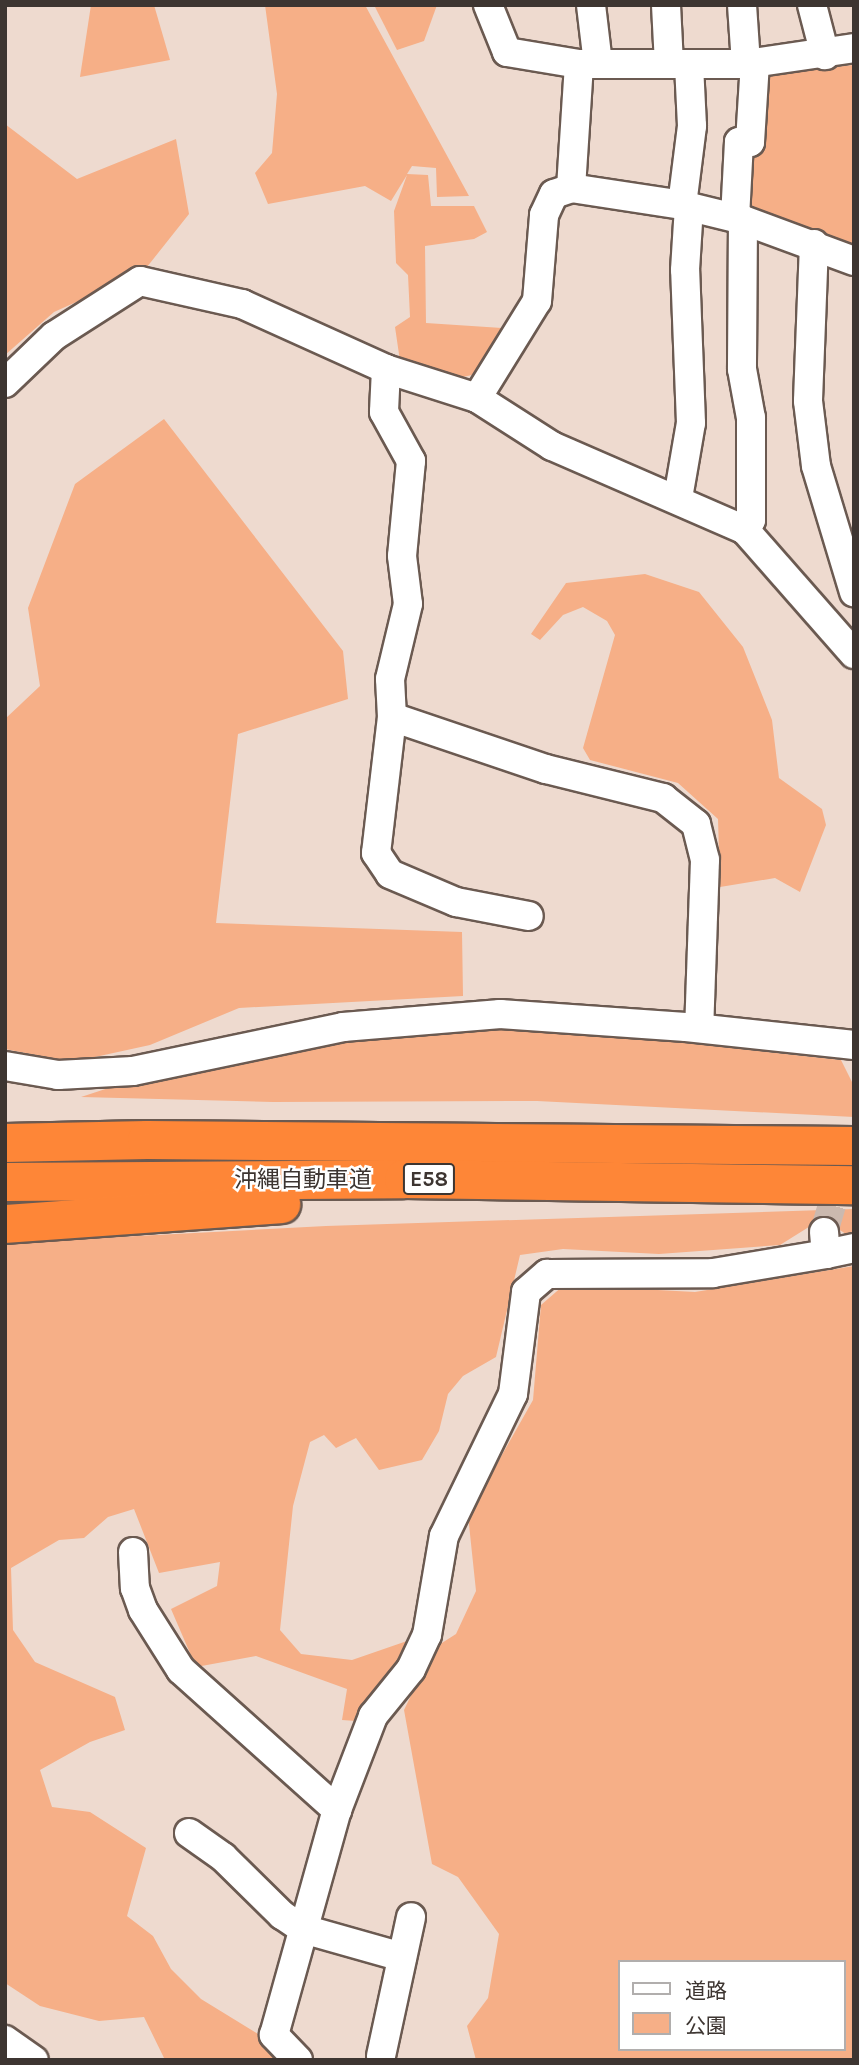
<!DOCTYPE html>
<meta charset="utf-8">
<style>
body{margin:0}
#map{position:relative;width:859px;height:2065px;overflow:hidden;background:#eedacf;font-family:Karla,"Noto Sans JP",sans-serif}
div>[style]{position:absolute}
.green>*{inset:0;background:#f6af87}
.minor-tunnel>*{height:28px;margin-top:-14px;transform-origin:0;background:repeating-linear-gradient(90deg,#cbb9af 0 28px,transparent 0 42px)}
.roads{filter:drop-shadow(2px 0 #6b5a51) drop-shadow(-2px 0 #6b5a51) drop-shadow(0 2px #6b5a51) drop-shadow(0 -2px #6b5a51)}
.minor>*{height:28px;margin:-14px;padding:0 14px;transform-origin:14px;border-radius:14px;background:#fff}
.highway>*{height:38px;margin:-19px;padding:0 19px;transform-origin:19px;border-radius:19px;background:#fe8637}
span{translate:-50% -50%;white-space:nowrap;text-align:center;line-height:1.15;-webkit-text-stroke:5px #fff;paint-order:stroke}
.shield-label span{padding:2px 5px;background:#fff;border:2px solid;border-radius:5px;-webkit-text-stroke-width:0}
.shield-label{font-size:21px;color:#3d3531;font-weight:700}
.street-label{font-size:23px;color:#3d3531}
.frame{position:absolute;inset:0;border:7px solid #3d3531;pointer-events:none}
.legend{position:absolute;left:618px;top:1960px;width:228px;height:91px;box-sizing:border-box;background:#fff;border:2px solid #b1aead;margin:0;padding:9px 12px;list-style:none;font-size:21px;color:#3d3531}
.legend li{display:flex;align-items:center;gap:14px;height:35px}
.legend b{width:35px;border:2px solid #b1aead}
</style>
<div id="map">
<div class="green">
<div style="clip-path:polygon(91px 5px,154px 5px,170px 60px,80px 77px)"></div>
<div style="clip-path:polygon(265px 5px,365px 5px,469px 196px,437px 197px,436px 168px,412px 166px,407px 174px,428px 175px,431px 206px,474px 206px,487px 232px,474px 239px,425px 246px,426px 323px,502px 328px,495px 351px,472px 375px,458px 378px,400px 361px,395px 327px,410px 317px,408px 275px,396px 263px,394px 211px,407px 175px,391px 201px,365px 186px,268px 204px,255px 173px,272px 153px,277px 94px)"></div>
<div style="clip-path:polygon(374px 5px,437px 5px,424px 41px,397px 50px)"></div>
<div style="clip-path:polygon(854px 65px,854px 254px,746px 211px,748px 156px,763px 74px)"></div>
<div style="clip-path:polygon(5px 124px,77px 179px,176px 139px,189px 214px,143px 272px,54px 312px,5px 355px)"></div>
<div style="clip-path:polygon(164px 419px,343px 651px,348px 699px,238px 734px,216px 923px,462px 932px,463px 996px,239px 1008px,150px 1045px,72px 1062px,5px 1049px,5px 719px,40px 686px,28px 608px,75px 484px)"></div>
<div style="clip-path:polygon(645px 574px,699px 592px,743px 647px,772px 720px,779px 778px,822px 809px,826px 825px,800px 892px,775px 878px,720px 887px,718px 819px,678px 783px,590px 760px,583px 748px,615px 635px,607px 621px,583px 607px,563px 615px,540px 640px,531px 634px,566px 583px)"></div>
<div style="clip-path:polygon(501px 1023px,841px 1060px,854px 1086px,854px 1117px,537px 1101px,273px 1102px,81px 1097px,136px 1079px,346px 1036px)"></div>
<div style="clip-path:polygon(854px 1209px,854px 1239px,835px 1227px,812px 1225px,780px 1245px,659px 1254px,563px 1249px,520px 1255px,496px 1357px,463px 1376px,448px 1394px,439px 1431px,422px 1460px,379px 1470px,356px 1438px,336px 1448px,324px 1435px,310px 1442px,293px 1506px,280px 1630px,301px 1654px,352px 1660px,407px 1641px,390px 1676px,356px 1721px,342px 1720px,347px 1689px,256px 1656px,196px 1667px,171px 1609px,217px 1586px,220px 1562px,159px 1573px,134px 1509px,108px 1517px,84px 1538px,59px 1540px,11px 1568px,13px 1630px,35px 1662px,115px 1697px,125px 1730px,90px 1742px,40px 1770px,52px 1807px,90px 1812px,146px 1848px,127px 1916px,153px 1936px,171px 1969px,201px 1999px,263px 2037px,283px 2060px,165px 2060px,144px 2017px,99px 2021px,40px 2006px,5px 1983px,5px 1243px,326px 1226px)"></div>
<div style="clip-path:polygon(evenodd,854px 1266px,854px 2060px,476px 2060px,467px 2026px,488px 1998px,499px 1934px,458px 1877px,432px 1864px,404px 1710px,434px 1648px,456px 1634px,476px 1591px,468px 1515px,533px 1400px,541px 1305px,564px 1285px,695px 1292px,854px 1266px,619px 1962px,843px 1962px,843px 2049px,619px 2049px,619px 1962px)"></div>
</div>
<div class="minor-tunnel">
<div style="left:824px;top:1232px;width:67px;rotate:-73.5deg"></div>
</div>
<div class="roads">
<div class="minor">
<div style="left:591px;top:5px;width:59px;rotate:83.2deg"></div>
<div style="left:666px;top:5px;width:59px;rotate:87.1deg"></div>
<div style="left:742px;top:5px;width:59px;rotate:86.1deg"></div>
<div style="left:812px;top:5px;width:52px;rotate:75.4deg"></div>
<div style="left:579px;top:64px;width:167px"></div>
<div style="left:746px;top:64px;width:109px;rotate:-8.4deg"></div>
<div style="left:571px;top:188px;width:112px;rotate:8.7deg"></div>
<div style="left:682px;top:205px;width:63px;rotate:13.8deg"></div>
<div style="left:743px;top:220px;width:118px;rotate:20.3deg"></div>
<div style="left:682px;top:205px;width:80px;rotate:-82.8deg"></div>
<div style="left:692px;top:126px;width:62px;rotate:-92.8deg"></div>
<div style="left:735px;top:218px;width:76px;rotate:-87deg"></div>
<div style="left:739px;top:142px;width:11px"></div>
<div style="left:750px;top:142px;width:79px;rotate:-86.4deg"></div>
<div style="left:743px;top:220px;width:149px;rotate:90.4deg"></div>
<div style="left:742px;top:369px;width:50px;rotate:79.6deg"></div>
<div style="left:751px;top:418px;width:102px;rotate:90deg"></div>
<div style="left:751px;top:520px;width:12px;rotate:121deg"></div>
<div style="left:814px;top:244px;width:157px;rotate:92.2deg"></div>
<div style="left:808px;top:401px;width:65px;rotate:83deg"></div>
<div style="left:816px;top:466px;width:132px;rotate:73.2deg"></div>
<div style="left:386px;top:369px;width:43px;rotate:92.7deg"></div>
<div style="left:384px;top:412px;width:56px;rotate:61.1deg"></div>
<div style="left:411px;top:461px;width:95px;rotate:95.4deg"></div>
<div style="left:402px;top:556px;width:48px;rotate:82.9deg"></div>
<div style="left:408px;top:604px;width:77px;rotate:103.5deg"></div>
<div style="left:390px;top:679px;width:38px;rotate:87deg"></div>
<div style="left:392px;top:717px;width:163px;rotate:18.7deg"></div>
<div style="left:546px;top:769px;width:121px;rotate:13.9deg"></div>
<div style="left:663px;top:798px;width:42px;rotate:38.2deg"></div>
<div style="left:696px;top:824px;width:37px;rotate:76deg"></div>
<div style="left:705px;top:860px;width:168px;rotate:92deg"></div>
<div style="left:5px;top:383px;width:68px;rotate:-43.8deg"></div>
<div style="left:54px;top:336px;width:102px;rotate:-32.6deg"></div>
<div style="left:140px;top:281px;width:105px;rotate:12.7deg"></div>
<div style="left:242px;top:304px;width:158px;rotate:24.3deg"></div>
<div style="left:386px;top:369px;width:96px;rotate:17.7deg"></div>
<div style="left:477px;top:398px;width:114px;rotate:-58.3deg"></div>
<div style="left:537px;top:301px;width:86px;rotate:-85.3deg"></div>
<div style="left:544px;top:215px;width:23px;rotate:-65deg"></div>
<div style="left:554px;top:194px;width:18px;rotate:-19deg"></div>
<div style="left:571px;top:188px;width:124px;rotate:-86.3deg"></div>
<div style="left:579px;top:64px;width:73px;rotate:-170.5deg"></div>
<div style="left:507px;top:52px;width:51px;rotate:-112deg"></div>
<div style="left:477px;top:398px;width:89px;rotate:32.6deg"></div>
<div style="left:552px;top:446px;width:210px;rotate:23.5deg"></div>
<div style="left:745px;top:530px;width:165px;rotate:48.7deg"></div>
<div style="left:678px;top:498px;width:76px;rotate:-80.2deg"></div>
<div style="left:691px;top:423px;width:153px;rotate:-92.2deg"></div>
<div style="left:685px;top:270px;width:64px;rotate:-86.4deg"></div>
<div style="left:392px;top:717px;width:137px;rotate:96.7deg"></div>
<div style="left:376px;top:853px;width:25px;rotate:56deg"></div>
<div style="left:390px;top:874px;width:72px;rotate:23deg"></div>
<div style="left:456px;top:902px;width:74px;rotate:10.9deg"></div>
<div style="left:5px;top:1066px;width:54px;rotate:9.6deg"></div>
<div style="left:58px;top:1075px;width:75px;rotate:-3.1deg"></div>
<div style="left:133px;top:1071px;width:215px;rotate:-11.8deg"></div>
<div style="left:343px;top:1027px;width:158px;rotate:-4.7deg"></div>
<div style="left:500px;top:1014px;width:186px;rotate:4deg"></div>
<div style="left:686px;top:1027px;width:169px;rotate:6.1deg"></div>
<div style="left:824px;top:1232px;width:22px;rotate:85deg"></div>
<div style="left:826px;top:1254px;width:29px;rotate:-12deg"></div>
<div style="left:133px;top:1552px;width:36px;rotate:87deg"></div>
<div style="left:135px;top:1588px;width:23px;rotate:70deg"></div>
<div style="left:143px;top:1610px;width:71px;rotate:57.7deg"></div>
<div style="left:181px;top:1670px;width:210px;rotate:41.9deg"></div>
<div style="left:189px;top:1833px;width:42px;rotate:35.2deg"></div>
<div style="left:223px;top:1857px;width:83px;rotate:44.5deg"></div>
<div style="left:282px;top:1915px;width:25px;rotate:34deg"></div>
<div style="left:303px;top:1929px;width:103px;rotate:15.8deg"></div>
<div style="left:5px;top:2040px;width:35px;rotate:35deg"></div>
<div style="left:381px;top:2056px;width:142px;rotate:-77.8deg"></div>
<div style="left:298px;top:2060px;width:35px;rotate:-134deg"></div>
<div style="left:274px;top:2035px;width:234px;rotate:-74.4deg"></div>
<div style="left:337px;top:1810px;width:101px;rotate:-69deg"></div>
<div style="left:373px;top:1716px;width:60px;rotate:-51deg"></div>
<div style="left:411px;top:1669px;width:38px;rotate:-65deg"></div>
<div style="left:427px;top:1635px;width:100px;rotate:-80.3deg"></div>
<div style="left:444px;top:1536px;width:158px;rotate:-64.1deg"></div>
<div style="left:513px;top:1394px;width:103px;rotate:-82.7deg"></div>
<div style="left:526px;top:1292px;width:28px;rotate:-41deg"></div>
<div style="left:547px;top:1274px;width:166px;rotate:-0.3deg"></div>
<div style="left:713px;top:1273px;width:115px;rotate:-9.5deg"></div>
</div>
<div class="highway">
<div style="left:5px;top:1143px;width:142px;rotate:-1.2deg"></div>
<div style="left:147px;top:1140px;width:707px;rotate:0.49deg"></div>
<div style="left:5px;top:1182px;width:399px;rotate:-0.4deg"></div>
<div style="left:404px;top:1179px;width:450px;rotate:0.8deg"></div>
<div style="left:5px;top:1224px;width:277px;rotate:-4.1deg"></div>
</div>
</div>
<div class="shield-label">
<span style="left:429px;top:1179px">E58</span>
</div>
<div class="street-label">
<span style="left:303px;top:1180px">沖縄自動車道</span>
</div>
<div class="frame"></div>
<ul class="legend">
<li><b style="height:9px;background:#fff"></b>道路</li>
<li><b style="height:19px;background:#f6af87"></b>公園</li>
</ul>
</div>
